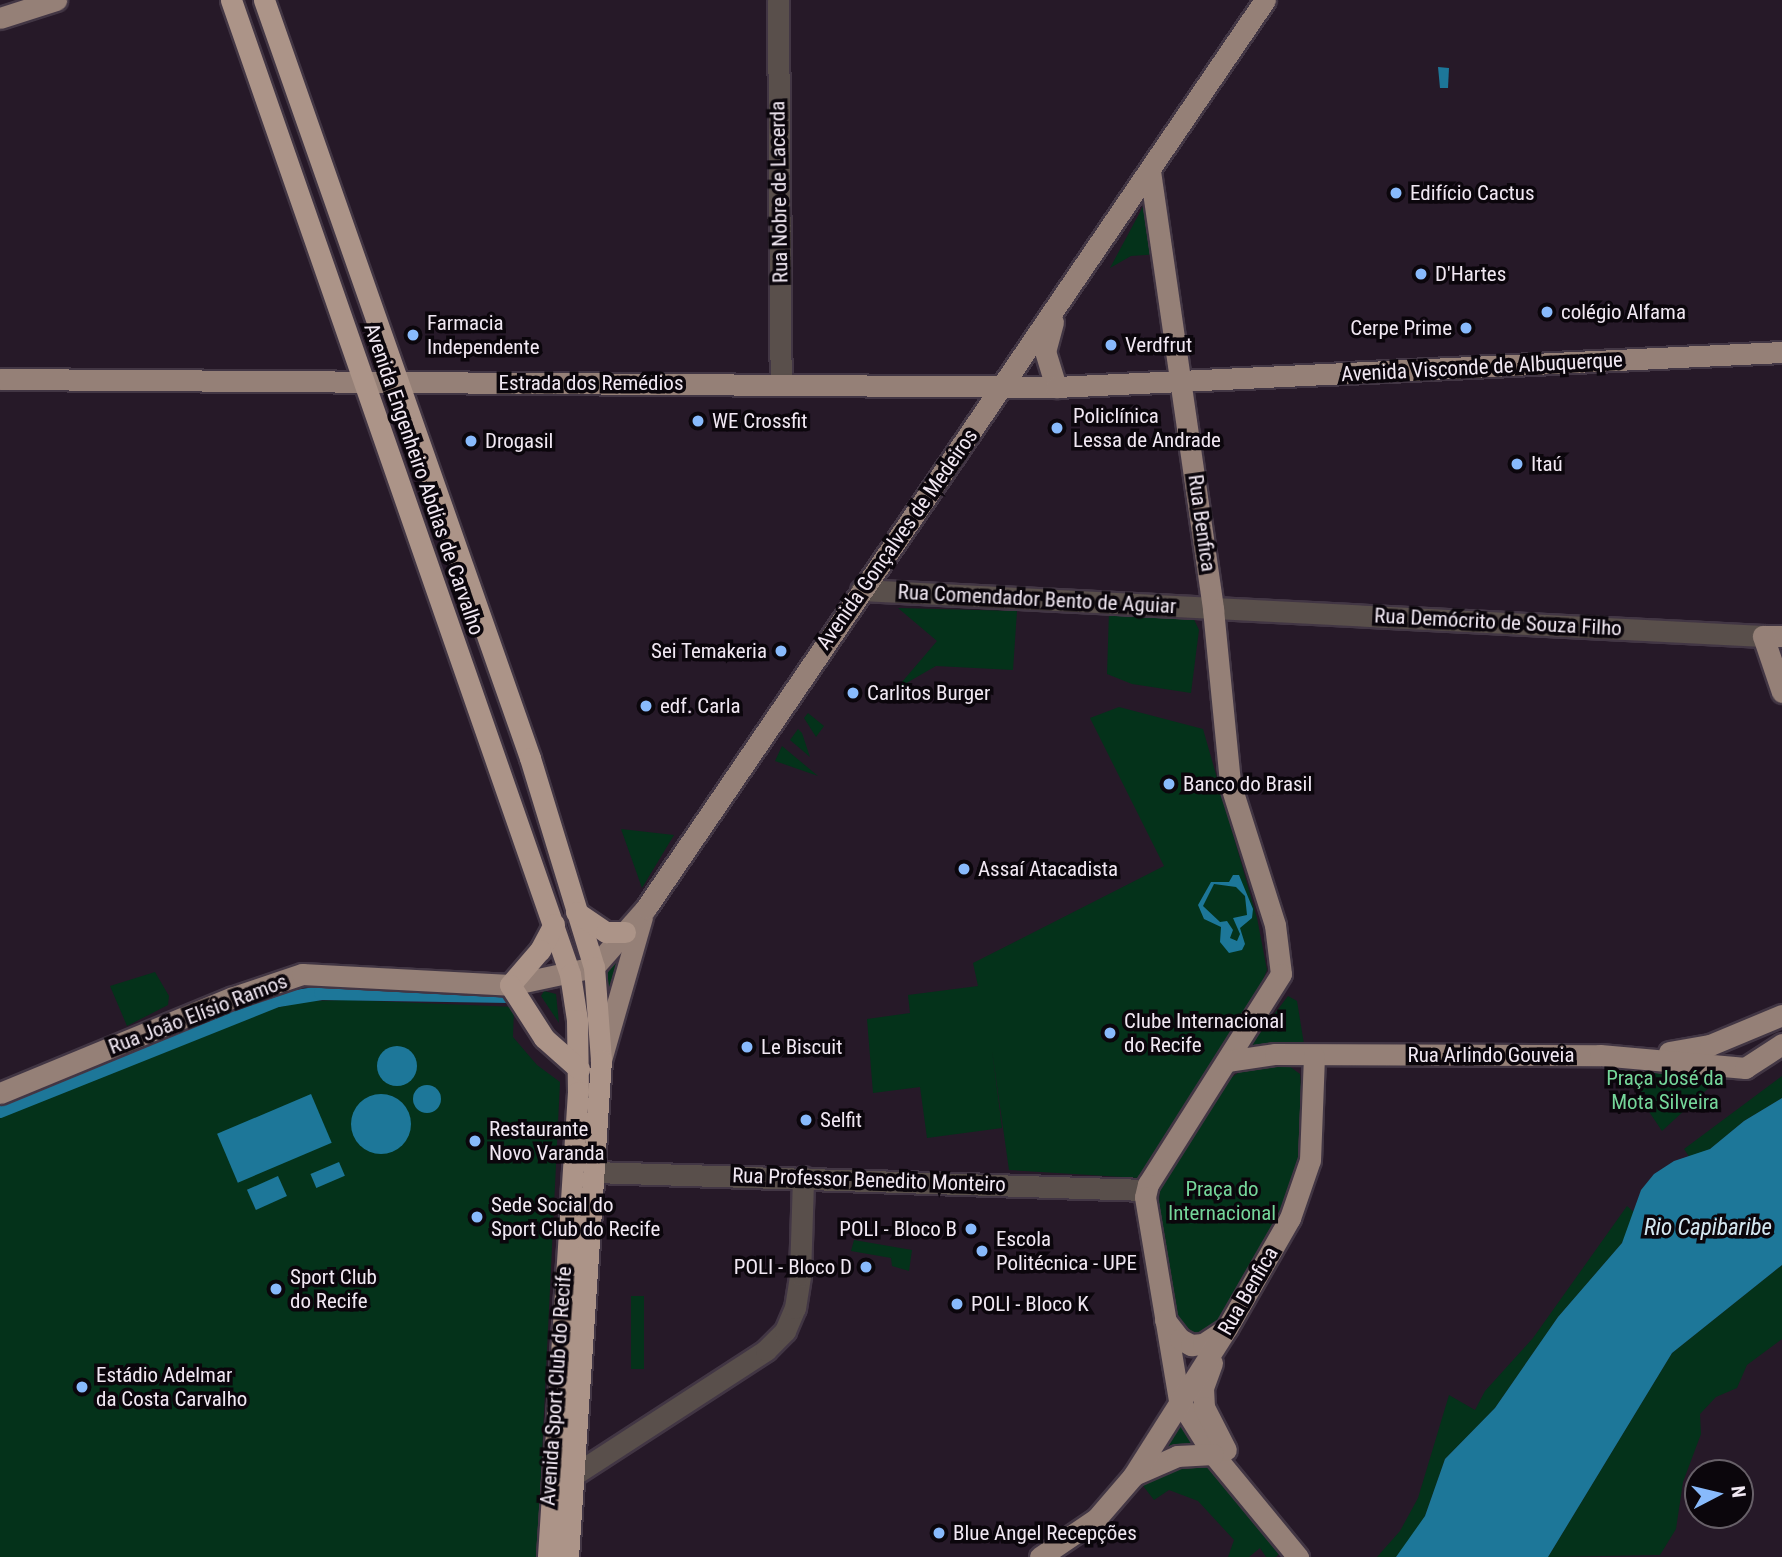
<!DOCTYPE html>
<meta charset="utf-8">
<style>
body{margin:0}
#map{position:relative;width:1782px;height:1557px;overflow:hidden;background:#261928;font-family:"Roboto Condensed",sans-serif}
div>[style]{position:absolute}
.green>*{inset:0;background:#04321a;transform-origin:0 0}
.water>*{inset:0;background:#1d7799;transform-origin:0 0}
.round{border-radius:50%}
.canal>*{height:14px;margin:-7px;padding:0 7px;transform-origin:7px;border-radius:7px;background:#1d7799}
.roads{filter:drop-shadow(2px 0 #423644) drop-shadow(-2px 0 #423644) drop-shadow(0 2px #423644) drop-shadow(0 -2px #423644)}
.minor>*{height:21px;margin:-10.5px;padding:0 10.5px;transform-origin:10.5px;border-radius:10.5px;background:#594f4b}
.major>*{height:21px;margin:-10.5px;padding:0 10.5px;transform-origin:10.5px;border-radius:10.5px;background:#958077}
.highway>*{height:21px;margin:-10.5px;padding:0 10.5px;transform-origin:10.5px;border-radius:10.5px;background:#ac9488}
.dots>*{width:19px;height:19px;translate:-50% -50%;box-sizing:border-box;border:4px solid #0b060c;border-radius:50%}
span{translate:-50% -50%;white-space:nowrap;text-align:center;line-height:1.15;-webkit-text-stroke:7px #0b060c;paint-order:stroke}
.street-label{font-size:21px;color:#f1e8f3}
.poi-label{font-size:21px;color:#f1e8f3}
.left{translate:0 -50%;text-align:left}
.right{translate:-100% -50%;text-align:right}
.park-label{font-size:21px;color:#75d69a}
.water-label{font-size:23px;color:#d4e7f1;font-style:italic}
.north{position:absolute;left:1684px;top:1459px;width:70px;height:70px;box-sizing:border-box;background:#0b060c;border:2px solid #676068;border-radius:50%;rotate:83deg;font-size:19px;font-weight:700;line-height:28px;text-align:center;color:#f1e8f3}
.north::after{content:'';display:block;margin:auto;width:24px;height:32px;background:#88bafc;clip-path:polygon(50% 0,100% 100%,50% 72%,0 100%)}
</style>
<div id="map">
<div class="green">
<div style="clip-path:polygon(1147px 199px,1159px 254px,1131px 256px,1110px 268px)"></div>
<div style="clip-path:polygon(898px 608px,1017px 611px,1013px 670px,936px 666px,896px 689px,937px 641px)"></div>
<div style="clip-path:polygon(1109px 612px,1192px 615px,1199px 630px,1191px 693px,1132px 684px,1107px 674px)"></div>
<div style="clip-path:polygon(1119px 707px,1203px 729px,1257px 918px,1267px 970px,1259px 989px,1139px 1178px,1009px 1170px,992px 1050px,1002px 1128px,927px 1138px,920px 1087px,873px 1093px,867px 1019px,910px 1013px,908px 995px,978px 986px,973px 963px,1164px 866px,1090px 718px)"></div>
<div style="clip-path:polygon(808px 713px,824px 726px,816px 737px,804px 718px)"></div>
<div style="clip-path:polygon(798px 729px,802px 733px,810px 757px,790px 740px)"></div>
<div style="clip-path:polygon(782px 746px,818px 776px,775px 761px)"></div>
<div style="clip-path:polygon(621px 829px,674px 835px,642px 888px)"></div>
<div style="clip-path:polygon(632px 927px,610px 1017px,601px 975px)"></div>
<div style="clip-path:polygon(155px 972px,169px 996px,168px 1005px,127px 1026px,110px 986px)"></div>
<div style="clip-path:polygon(544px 991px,556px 994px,559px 1023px,541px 996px)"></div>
<div style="clip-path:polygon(1288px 996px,1297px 1001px,1304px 1044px,1250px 1046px)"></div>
<div style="clip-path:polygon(348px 1000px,514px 1007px,513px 1037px,537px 1065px,560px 1082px,537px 1557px,0 1557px,0 1116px,265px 1010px,308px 1001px)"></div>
<div style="clip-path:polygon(1617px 1064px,1724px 1074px,1662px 1131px)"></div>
<div style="clip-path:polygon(1257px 1066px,1289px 1066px,1300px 1074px,1305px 1156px,1278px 1227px,1209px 1334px,1203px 1339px,1179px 1334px,1158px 1218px,1160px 1190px,1171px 1165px,1228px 1080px,1245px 1068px)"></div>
<div style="clip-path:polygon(1782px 1076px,1782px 1098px,1744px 1121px,1710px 1149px,1690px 1158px,1684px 1149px)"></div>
<div style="clip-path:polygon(1627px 1206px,1636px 1214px,1622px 1243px,1558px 1317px,1495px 1408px,1445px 1459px,1425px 1516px,1407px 1544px,1396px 1557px,1377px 1557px,1400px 1531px,1418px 1498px,1449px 1395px,1475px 1410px,1485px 1391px,1533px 1338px)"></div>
<div style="clip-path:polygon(854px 1240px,912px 1250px,909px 1271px,892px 1266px,891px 1258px,851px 1251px)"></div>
<div style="clip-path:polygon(1782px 1265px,1782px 1339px,1747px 1365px,1737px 1388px,1716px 1397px,1700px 1414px,1701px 1434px,1683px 1482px,1676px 1529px,1660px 1555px,1548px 1557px,1672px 1353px)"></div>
<div style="left:631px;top:1296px;width:13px;height:73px"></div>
<div style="clip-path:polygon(1176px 1409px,1194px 1446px,1156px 1458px)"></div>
<div style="clip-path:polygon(1203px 1456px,1284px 1549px,1276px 1557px,1266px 1557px,1260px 1548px,1249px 1557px,1228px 1557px,1234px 1540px,1198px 1501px,1169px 1490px,1154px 1500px,1137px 1478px)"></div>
</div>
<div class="water">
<div style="clip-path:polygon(1438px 67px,1449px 68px,1448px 88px,1440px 88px)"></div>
<div style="clip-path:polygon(evenodd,1233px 875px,1239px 875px,1253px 909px,1252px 918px,1240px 928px,1245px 944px,1242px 950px,1229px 953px,1220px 942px,1221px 927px,1204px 919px,1198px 905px,1211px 882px,1229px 882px,1233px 875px,1214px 884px,1236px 887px,1245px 896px,1247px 915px,1233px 918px,1240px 934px,1237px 941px,1230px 938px,1233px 930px,1227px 921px,1220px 922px,1203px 906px,1214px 884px)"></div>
<div class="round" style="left:377px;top:1046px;width:40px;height:40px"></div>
<div class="round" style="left:413px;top:1085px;width:28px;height:28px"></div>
<div class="round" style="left:351px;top:1094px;width:60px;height:60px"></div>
<div style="left:311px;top:1094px;width:53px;height:102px;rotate:67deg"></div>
<div style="clip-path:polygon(1782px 1098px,1782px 1265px,1672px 1353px,1548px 1557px,1396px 1557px,1425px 1516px,1445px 1459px,1495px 1408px,1558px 1317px,1622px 1243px,1641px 1190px,1654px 1174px,1674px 1161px,1710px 1149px,1744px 1121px)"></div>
<div style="left:339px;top:1162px;width:15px;height:31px;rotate:67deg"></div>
<div style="left:278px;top:1176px;width:22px;height:34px;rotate:66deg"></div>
</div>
<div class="canal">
<div style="left:0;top:1111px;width:299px;rotate:-21.8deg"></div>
<div style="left:278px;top:1000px;width:44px;rotate:-9.2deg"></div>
<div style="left:321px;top:993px;width:191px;rotate:0.9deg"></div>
</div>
<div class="roads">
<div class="minor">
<div style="left:778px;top:0;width:384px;rotate:89.6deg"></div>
<div style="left:861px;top:590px;width:903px;rotate:2.92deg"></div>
<div style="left:594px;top:1172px;width:551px;rotate:1.87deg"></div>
<div style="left:563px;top:1482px;width:242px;rotate:-33deg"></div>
<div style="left:766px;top:1350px;width:27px;rotate:-45deg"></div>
<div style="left:785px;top:1331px;width:25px;rotate:-67deg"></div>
<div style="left:795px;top:1308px;width:33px;rotate:-81deg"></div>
<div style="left:800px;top:1275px;width:98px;rotate:-88.2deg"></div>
</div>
<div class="major">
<div style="left:0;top:18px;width:59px;rotate:-17.8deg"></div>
<div style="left:1150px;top:171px;width:443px;rotate:81.8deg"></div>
<div style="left:1213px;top:609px;width:175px;rotate:84.4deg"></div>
<div style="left:1230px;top:783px;width:149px;rotate:72.4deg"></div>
<div style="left:1275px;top:925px;width:49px;rotate:83deg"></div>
<div style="left:1281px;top:974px;width:249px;rotate:122.3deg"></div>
<div style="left:1148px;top:1184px;width:13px;rotate:103deg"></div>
<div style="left:1145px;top:1197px;width:206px;rotate:80.5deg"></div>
<div style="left:1179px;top:1400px;width:64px;rotate:57.8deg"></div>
<div style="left:1213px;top:1454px;width:134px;rotate:50.5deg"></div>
<div style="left:1053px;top:322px;width:30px;rotate:105deg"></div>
<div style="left:1045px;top:351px;width:38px;rotate:73deg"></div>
<div style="left:0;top:379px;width:1056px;rotate:0.43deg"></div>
<div style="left:1056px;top:387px;width:727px;rotate:-2.76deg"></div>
<div style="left:1782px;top:636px;width:19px;rotate:180deg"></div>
<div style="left:1763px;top:636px;width:59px;rotate:71.3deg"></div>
<div style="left:1669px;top:1052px;width:42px;rotate:-9.7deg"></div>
<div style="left:1710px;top:1045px;width:78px;rotate:-22.6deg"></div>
<div style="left:601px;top:1060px;width:149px;rotate:-74deg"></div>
<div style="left:1227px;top:1061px;width:49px;rotate:-8.3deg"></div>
<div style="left:1275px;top:1054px;width:325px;rotate:0.2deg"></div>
<div style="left:1600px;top:1055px;width:146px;rotate:5.1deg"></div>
<div style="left:1745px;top:1068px;width:44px;rotate:-33deg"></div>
<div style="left:0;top:1093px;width:250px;rotate:-22.4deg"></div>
<div style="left:231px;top:998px;width:75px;rotate:-18.7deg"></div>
<div style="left:302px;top:974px;width:208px;rotate:3deg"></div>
<div style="left:510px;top:985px;width:86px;rotate:-12.1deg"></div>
<div style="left:594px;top:967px;width:79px;rotate:-48.6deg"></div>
<div style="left:646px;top:908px;width:1099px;rotate:-55.72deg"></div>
<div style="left:1165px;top:1320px;width:24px;rotate:52deg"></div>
<div style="left:1180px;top:1339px;width:13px;rotate:29deg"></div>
<div style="left:1191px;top:1345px;width:12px;rotate:-5deg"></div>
<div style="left:1203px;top:1344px;width:24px;rotate:-33deg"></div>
<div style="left:1212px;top:1363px;width:27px;rotate:110deg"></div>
<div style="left:1203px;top:1388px;width:19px;rotate:87deg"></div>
<div style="left:1204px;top:1407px;width:48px;rotate:62.9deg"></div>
<div style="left:1134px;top:1475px;width:47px;rotate:-23.8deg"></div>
<div style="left:1177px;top:1456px;width:36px;rotate:-3deg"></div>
<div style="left:1040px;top:1557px;width:68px;rotate:-34.2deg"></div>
<div style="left:1096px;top:1519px;width:57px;rotate:-49.3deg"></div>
<div style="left:1133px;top:1476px;width:175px;rotate:-57.6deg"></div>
<div style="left:1227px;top:1328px;width:127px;rotate:-60.2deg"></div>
<div style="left:1290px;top:1218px;width:61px;rotate:-71deg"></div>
<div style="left:1310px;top:1160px;width:104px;rotate:-87.8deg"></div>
</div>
<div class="highway">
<div style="left:231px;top:0;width:1031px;rotate:70.81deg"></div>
<div style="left:570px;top:974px;width:47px;rotate:81.3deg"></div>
<div style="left:577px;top:1020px;width:72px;rotate:89.2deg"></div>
<div style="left:578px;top:1092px;width:466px;rotate:93.7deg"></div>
<div style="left:264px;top:0;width:803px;rotate:70.66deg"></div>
<div style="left:530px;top:758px;width:219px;rotate:73deg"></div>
<div style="left:594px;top:967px;width:93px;rotate:85.7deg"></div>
<div style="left:601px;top:1060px;width:498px;rotate:93.8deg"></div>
<div style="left:576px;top:912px;width:36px;rotate:34deg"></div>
<div style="left:606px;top:932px;width:19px"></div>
<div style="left:554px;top:924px;width:30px;rotate:118deg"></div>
<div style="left:540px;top:950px;width:46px;rotate:130.6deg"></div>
<div style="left:510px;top:985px;width:63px;rotate:57.3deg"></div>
<div style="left:544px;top:1038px;width:47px;rotate:41.5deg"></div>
</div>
</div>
<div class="dots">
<div style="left:1396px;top:193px;background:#88bafc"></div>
<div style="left:1421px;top:274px;background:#88bafc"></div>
<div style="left:1547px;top:312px;background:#88bafc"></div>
<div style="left:1466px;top:328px;background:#88bafc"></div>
<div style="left:413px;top:335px;background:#88bafc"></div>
<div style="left:1111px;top:345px;background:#88bafc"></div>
<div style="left:698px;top:421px;background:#88bafc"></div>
<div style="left:1057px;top:428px;background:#88bafc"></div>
<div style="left:471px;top:441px;background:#88bafc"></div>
<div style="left:1517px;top:464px;background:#88bafc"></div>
<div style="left:781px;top:651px;background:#88bafc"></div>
<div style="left:853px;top:693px;background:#88bafc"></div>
<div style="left:646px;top:706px;background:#88bafc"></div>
<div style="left:1169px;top:784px;background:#88bafc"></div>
<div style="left:964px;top:869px;background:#88bafc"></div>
<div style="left:1110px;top:1033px;background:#88bafc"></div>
<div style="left:747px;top:1047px;background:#88bafc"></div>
<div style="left:806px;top:1120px;background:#88bafc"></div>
<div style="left:475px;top:1141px;background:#88bafc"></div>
<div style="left:477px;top:1217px;background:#88bafc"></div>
<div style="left:971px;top:1229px;background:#88bafc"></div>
<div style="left:982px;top:1251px;background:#88bafc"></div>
<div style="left:866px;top:1267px;background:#88bafc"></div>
<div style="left:276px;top:1289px;background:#88bafc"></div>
<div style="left:957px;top:1304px;background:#88bafc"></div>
<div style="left:82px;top:1387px;background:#88bafc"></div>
<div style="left:939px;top:1533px;background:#88bafc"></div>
</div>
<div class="street-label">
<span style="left:779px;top:192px;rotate:-91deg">Rua Nobre de Lacerda</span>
<span style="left:1482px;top:367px;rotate:-3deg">Avenida Visconde de Albuquerque</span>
<span style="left:591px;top:383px">Estrada dos Remédios</span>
<span style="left:424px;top:479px;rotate:71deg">Avenida Engenheiro Abdias de Carvalho</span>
<span style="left:1202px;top:523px;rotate:82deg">Rua Benfica</span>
<span style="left:897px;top:539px;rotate:-55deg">Avenida Gonçalves de Medeiros</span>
<span style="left:1037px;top:599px;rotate:3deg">Rua Comendador Bento de Aguiar</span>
<span style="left:1498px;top:622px;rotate:3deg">Rua Demócrito de Souza Filho</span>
<span style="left:198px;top:1014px;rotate:-21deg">Rua João Elísio Ramos</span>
<span style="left:1491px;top:1055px">Rua Arlindo Gouveia</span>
<span style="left:869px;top:1180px;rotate:2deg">Rua Professor Benedito Monteiro</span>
<span style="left:1248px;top:1291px;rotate:-60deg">Rua Benfica</span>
<span style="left:556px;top:1386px;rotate:-86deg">Avenida Sport Club do Recife</span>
</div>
<div class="poi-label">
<span class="left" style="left:1410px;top:193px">Edifício Cactus</span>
<span class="left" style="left:1435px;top:274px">D'Hartes</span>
<span class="left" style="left:1561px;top:312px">colégio Alfama</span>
<span class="left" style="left:427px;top:335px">Farmacia<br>Independente</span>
<span class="right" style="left:1452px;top:328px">Cerpe Prime</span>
<span class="left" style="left:1125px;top:345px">Verdfrut</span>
<span class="left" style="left:1073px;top:428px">Policlínica<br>Lessa de Andrade</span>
<span class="left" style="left:712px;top:421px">WE Crossfit</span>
<span class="left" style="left:485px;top:441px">Drogasil</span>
<span class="left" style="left:1531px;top:464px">Itaú</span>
<span class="right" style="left:767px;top:651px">Sei Temakeria</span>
<span class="left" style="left:867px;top:693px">Carlitos Burger</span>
<span class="left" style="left:660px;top:706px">edf. Carla</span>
<span class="left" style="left:1183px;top:784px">Banco do Brasil</span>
<span class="left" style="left:978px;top:869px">Assaí Atacadista</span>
<span class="left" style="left:1124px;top:1033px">Clube Internacional<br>do Recife</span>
<span class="left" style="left:761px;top:1047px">Le Biscuit</span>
<span class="left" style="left:820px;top:1120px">Selfit</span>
<span class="left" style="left:489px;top:1141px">Restaurante<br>Novo Varanda</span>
<span class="left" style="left:491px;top:1217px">Sede Social do<br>Sport Club do Recife</span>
<span class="right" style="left:957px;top:1229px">POLI - Bloco B</span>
<span class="left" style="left:996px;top:1251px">Escola<br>Politécnica - UPE</span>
<span class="right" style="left:852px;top:1267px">POLI - Bloco D</span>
<span class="left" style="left:290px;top:1289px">Sport Club<br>do Recife</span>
<span class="left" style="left:971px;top:1304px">POLI - Bloco K</span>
<span class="left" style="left:96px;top:1387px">Estádio Adelmar<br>da Costa Carvalho</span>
<span class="left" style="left:953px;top:1533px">Blue Angel Recepções</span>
</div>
<div class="park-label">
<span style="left:1665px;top:1090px">Praça José da<br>Mota Silveira</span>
<span style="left:1222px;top:1201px">Praça do<br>Internacional</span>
</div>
<div class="water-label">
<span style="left:1708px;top:1228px">Rio Capibaribe</span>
</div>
<div class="north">N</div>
</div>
